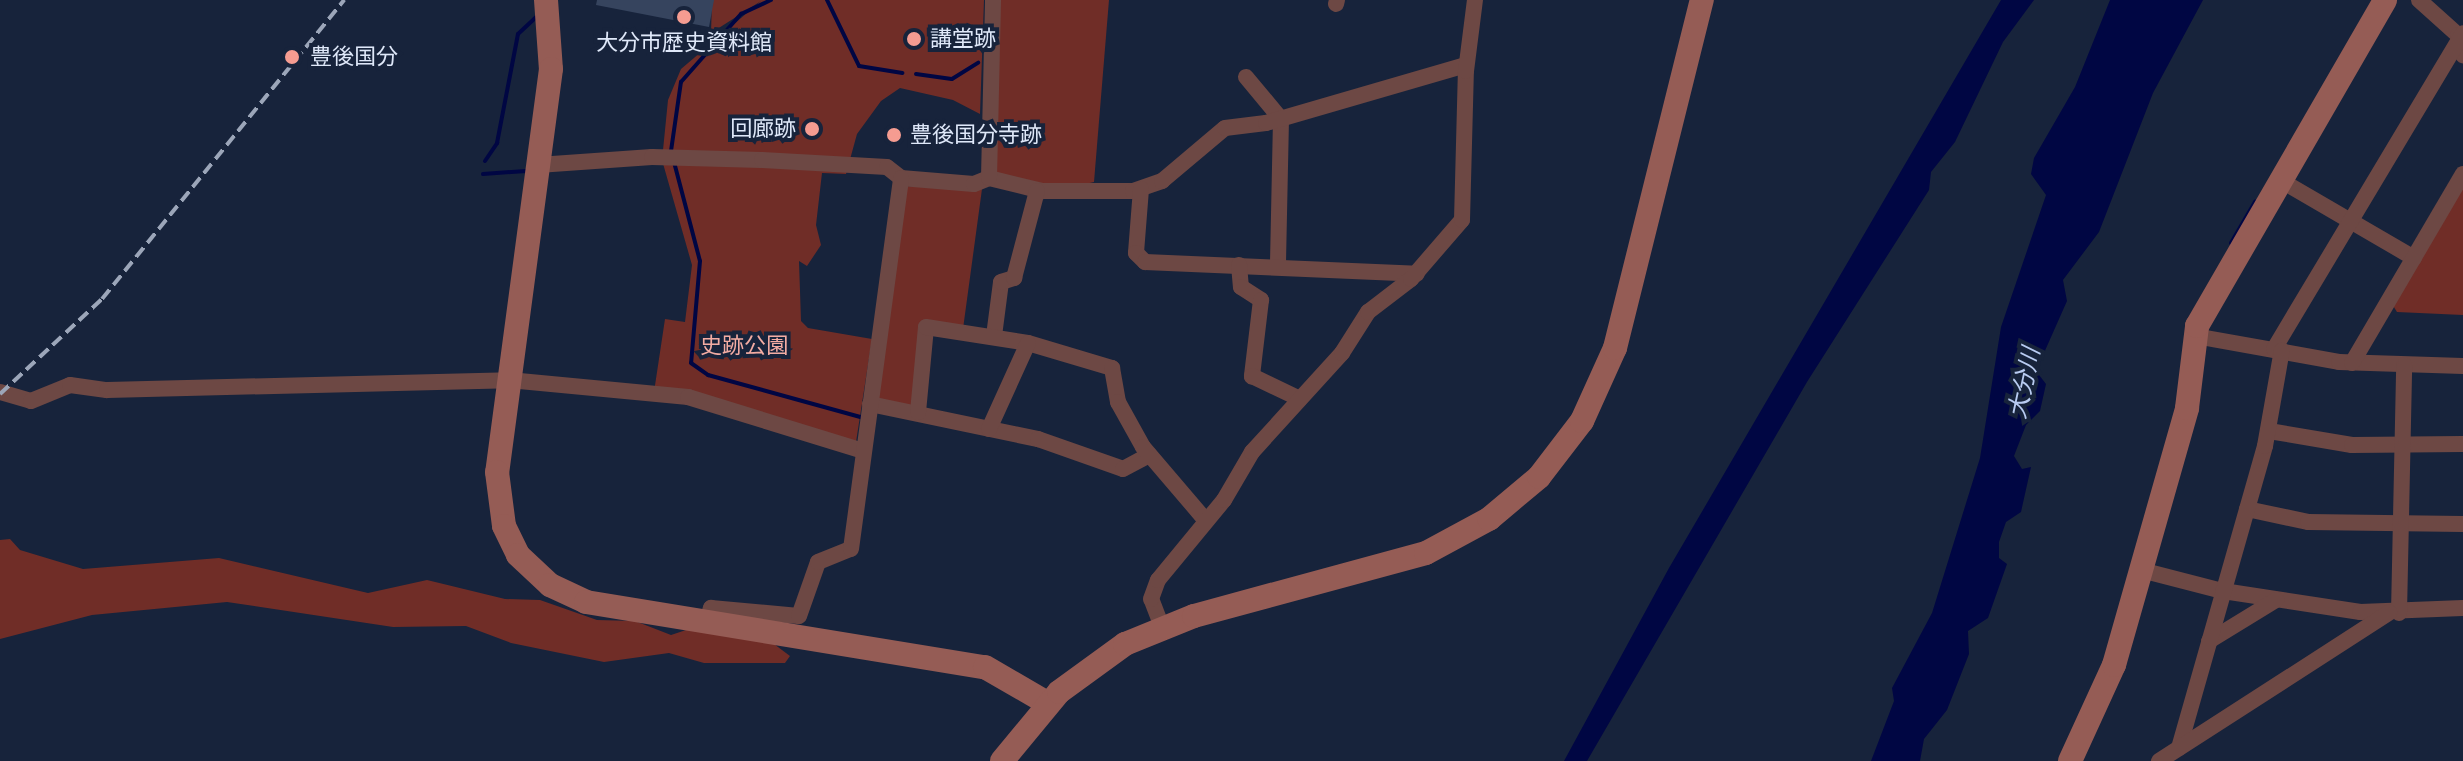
<!DOCTYPE html>
<meta charset="utf-8">
<style>
body{margin:0}
#map{position:relative;width:2463px;height:761px;overflow:hidden;background:#17233b;font-family:Helvetica,"Noto Sans JP",sans-serif}
div>[style]{position:absolute}
.green>*{inset:0;background:#702d27}
.water>*{inset:0;background:#000643}
.stream>*{height:4px;margin:-2px;padding:0 2px;transform-origin:2px;border-radius:2px;background:#000643}
.building>*{inset:0;background:#36445e}
.street>*{height:16px;margin:-8px;padding:0 8px;transform-origin:8px;border-radius:8px;background:#6d4844}
.secondary>*{height:24px;margin:-12px;padding:0 12px;transform-origin:12px;border-radius:12px;background:#955c55}
.rail>*{height:4px;margin-top:-2px;transform-origin:0;background:repeating-linear-gradient(90deg,#9ca6b9 0 12px,transparent 0 18px)}
.dots>*{width:22px;height:22px;translate:-50% -50%;box-sizing:border-box;border:4px solid #17233b;border-radius:50%}
span{translate:-50% -50%;white-space:nowrap;text-align:center;line-height:1.15;-webkit-text-stroke:8px #17233b;paint-order:stroke}
.poi-label{font-size:22px;color:#dfe8f9}
.left{translate:0 -50%;text-align:left}
.right{translate:-100% -50%;text-align:right}
.park-label{font-size:22px;color:#f3aca3}
.water-label{font-size:24px;color:#b9ccf2;font-style:italic}
</style>
<div id="map">
<div class="green">
<div style="clip-path:polygon(712px 0,984px 0,980px 114px,953px 100px,900px 88px,881px 101px,857px 134px,846px 174px,822px 173px,816px 225px,821px 245px,807px 266px,799px 261px,801px 321px,808px 328px,872px 339px,856px 442px,654px 392px,665px 319px,685px 322px,692px 265px,662px 160px,668px 100px,681px 69px,761px 1px,711px 33px)"></div>
<div style="clip-path:polygon(997px 0,1109px 0,1094px 182px,1068px 188px,996px 175px)"></div>
<div style="clip-path:polygon(2463px 185px,2463px 315px,2397px 312px,2392px 304px)"></div>
<div style="clip-path:polygon(904px 186px,982px 189px,963px 329px,923px 325px,916px 410px,874px 402px)"></div>
<div style="clip-path:polygon(10px 539px,20px 550px,83px 569px,219px 558px,368px 593px,427px 580px,505px 599px,540px 600px,597px 620px,635px 621px,671px 635px,689px 629px,774px 644px,790px 656px,785px 663px,704px 663px,669px 653px,604px 662px,511px 643px,466px 626px,393px 627px,227px 602px,92px 615px,0 639px,0 540px)"></div>
</div>
<div class="water">
<div style="clip-path:polygon(2001px 0,2034px 0,2003px 42px,1955px 142px,1931px 172px,1929px 190px,1807px 382px,1587px 761px,1564px 761px,1669px 568px)"></div>
<div style="clip-path:polygon(2110px 0,2203px 0,2153px 93px,2099px 232px,2063px 280px,2067px 301px,2036px 371px,2046px 384px,2040px 411px,2026px 425px,2014px 456px,2022px 469px,2031px 467px,2021px 512px,2006px 522px,1999px 542px,1999px 558px,2007px 564px,1988px 618px,1968px 631px,1969px 654px,1947px 710px,1924px 739px,1920px 761px,1871px 761px,1894px 701px,1892px 688px,1932px 613px,1980px 458px,2001px 327px,2046px 195px,2031px 174px,2034px 158px,2075px 87px)"></div>
</div>
<div class="stream">
<div style="left:827px;top:0;width:73px;rotate:64.1deg"></div>
<div style="left:859px;top:66px;width:44px;rotate:9.2deg"></div>
<div style="left:916px;top:74px;width:36px;rotate:8deg"></div>
<div style="left:952px;top:79px;width:31px;rotate:-32deg"></div>
<div style="left:671px;top:151px;width:70px;rotate:-81.8deg"></div>
<div style="left:681px;top:82px;width:91px;rotate:-48.6deg"></div>
<div style="left:741px;top:14px;width:33px;rotate:-25deg"></div>
<div style="left:485px;top:161px;width:22px;rotate:-56deg"></div>
<div style="left:497px;top:143px;width:111px;rotate:-79.1deg"></div>
<div style="left:518px;top:34px;width:26px;rotate:-43deg"></div>
<div style="left:674px;top:162px;width:102px;rotate:75.3deg"></div>
<div style="left:700px;top:261px;width:102px;rotate:95deg"></div>
<div style="left:691px;top:363px;width:21px;rotate:35deg"></div>
<div style="left:708px;top:375px;width:158px;rotate:15.4deg"></div>
<div style="left:483px;top:174px;width:43px;rotate:-4deg"></div>
<div style="left:2231px;top:243px;width:48px;rotate:-59.7deg"></div>
</div>
<div class="building">
<div style="clip-path:polygon(597px 0,714px 0,709px 27px,596px 5px)"></div>
</div>
<div class="street">
<div style="left:2419px;top:0;width:52px;rotate:41.9deg"></div>
<div style="left:2458px;top:35px;width:21px;rotate:76deg"></div>
<div style="left:1336px;top:4px;width:4px;rotate:-76deg"></div>
<div style="left:1246px;top:77px;width:55px;rotate:50.2deg"></div>
<div style="left:1281px;top:119px;width:146px;rotate:91.2deg"></div>
<div style="left:538px;top:165px;width:114px;rotate:-4deg"></div>
<div style="left:652px;top:157px;width:110px;rotate:1.6deg"></div>
<div style="left:762px;top:160px;width:125px;rotate:3.2deg"></div>
<div style="left:887px;top:167px;width:18px;rotate:38deg"></div>
<div style="left:901px;top:178px;width:73px;rotate:4.7deg"></div>
<div style="left:974px;top:184px;width:16px;rotate:-22deg"></div>
<div style="left:989px;top:178px;width:55px;rotate:13.8deg"></div>
<div style="left:1042px;top:191px;width:91px"></div>
<div style="left:1133px;top:191px;width:31px;rotate:-19deg"></div>
<div style="left:1162px;top:181px;width:82px;rotate:-40.1deg"></div>
<div style="left:1225px;top:128px;width:41px;rotate:-7deg"></div>
<div style="left:1266px;top:123px;width:208px;rotate:-16.2deg"></div>
<div style="left:989px;top:178px;width:178px;rotate:-88.7deg"></div>
<div style="left:2280px;top:180px;width:155px;rotate:30.2deg"></div>
<div style="left:1141px;top:189px;width:64px;rotate:94.5deg"></div>
<div style="left:1136px;top:253px;width:13px;rotate:45deg"></div>
<div style="left:1145px;top:262px;width:272px;rotate:2.5deg"></div>
<div style="left:1239px;top:265px;width:22px;rotate:85deg"></div>
<div style="left:1241px;top:287px;width:24px;rotate:33deg"></div>
<div style="left:1261px;top:300px;width:77px;rotate:96.8deg"></div>
<div style="left:1252px;top:376px;width:53px;rotate:25.6deg"></div>
<div style="left:994px;top:336px;width:54px;rotate:-82.6deg"></div>
<div style="left:1001px;top:282px;width:14px;rotate:-17deg"></div>
<div style="left:1014px;top:278px;width:90px;rotate:-75.2deg"></div>
<div style="left:2195px;top:336px;width:146px;rotate:10.2deg"></div>
<div style="left:2339px;top:362px;width:124px;rotate:1.8deg"></div>
<div style="left:2274px;top:349px;width:368px;rotate:-59.1deg"></div>
<div style="left:2352px;top:363px;width:219px;rotate:-59.6deg"></div>
<div style="left:0;top:392px;width:32px;rotate:16deg"></div>
<div style="left:31px;top:401px;width:42px;rotate:-22.3deg"></div>
<div style="left:70px;top:385px;width:37px;rotate:8deg"></div>
<div style="left:107px;top:390px;width:402px;rotate:-1.4deg"></div>
<div style="left:509px;top:380px;width:180px;rotate:5.4deg"></div>
<div style="left:688px;top:397px;width:183px;rotate:17.1deg"></div>
<div style="left:870px;top:404px;width:172px;rotate:11.8deg"></div>
<div style="left:1038px;top:439px;width:90px;rotate:19.4deg"></div>
<div style="left:1123px;top:469px;width:30px;rotate:-28deg"></div>
<div style="left:918px;top:412px;width:85px;rotate:-84.6deg"></div>
<div style="left:926px;top:327px;width:103px;rotate:8.9deg"></div>
<div style="left:1028px;top:343px;width:88px;rotate:16.6deg"></div>
<div style="left:1112px;top:368px;width:35px;rotate:80deg"></div>
<div style="left:1118px;top:402px;width:51px;rotate:60.9deg"></div>
<div style="left:1143px;top:447px;width:91px;rotate:49.5deg"></div>
<div style="left:989px;top:429px;width:94px;rotate:-65.6deg"></div>
<div style="left:2269px;top:431px;width:84px;rotate:9.6deg"></div>
<div style="left:2352px;top:445px;width:111px;rotate:-0.5deg"></div>
<div style="left:2247px;top:509px;width:62px;rotate:12deg"></div>
<div style="left:2308px;top:522px;width:155px;rotate:0.7deg"></div>
<div style="left:2141px;top:570px;width:85px;rotate:14.4deg"></div>
<div style="left:2223px;top:591px;width:139px;rotate:8.7deg"></div>
<div style="left:2360px;top:612px;width:103px;rotate:-2.2deg"></div>
<div style="left:2399px;top:613px;width:248px;rotate:-88.8deg"></div>
<div style="left:706px;top:624px;width:17px;rotate:-73deg"></div>
<div style="left:711px;top:608px;width:88px;rotate:5.2deg"></div>
<div style="left:799px;top:616px;width:57px;rotate:-70.6deg"></div>
<div style="left:818px;top:562px;width:35px;rotate:-22deg"></div>
<div style="left:851px;top:549px;width:374px;rotate:-82.3deg"></div>
<div style="left:1162px;top:627px;width:30px;rotate:-111deg"></div>
<div style="left:1151px;top:599px;width:20px;rotate:-70deg"></div>
<div style="left:1158px;top:580px;width:104px;rotate:-50.5deg"></div>
<div style="left:1224px;top:500px;width:56px;rotate:-59.7deg"></div>
<div style="left:1252px;top:452px;width:134px;rotate:-47.7deg"></div>
<div style="left:1342px;top:353px;width:49px;rotate:-57.6deg"></div>
<div style="left:1368px;top:312px;width:54px;rotate:-37.5deg"></div>
<div style="left:1411px;top:279px;width:78px;rotate:-49.2deg"></div>
<div style="left:1462px;top:220px;width:149px;rotate:-88.5deg"></div>
<div style="left:1466px;top:71px;width:72px;rotate:-82.8deg"></div>
<div style="left:2209px;top:641px;width:79px;rotate:-31.5deg"></div>
<div style="left:2179px;top:748px;width:314px;rotate:-74.1deg"></div>
<div style="left:2265px;top:446px;width:97px;rotate:-80deg"></div>
<div style="left:2159px;top:761px;width:274px;rotate:-32.8deg"></div>
</div>
<div class="secondary">
<div style="left:546px;top:0;width:69px;rotate:85.9deg"></div>
<div style="left:551px;top:69px;width:407px;rotate:97.6deg"></div>
<div style="left:497px;top:472px;width:54px;rotate:82.6deg"></div>
<div style="left:504px;top:526px;width:32px;rotate:64deg"></div>
<div style="left:518px;top:555px;width:44px;rotate:43.2deg"></div>
<div style="left:550px;top:585px;width:40px;rotate:25deg"></div>
<div style="left:586px;top:602px;width:404px;rotate:9.3deg"></div>
<div style="left:985px;top:667px;width:72px;rotate:30.1deg"></div>
<div style="left:1002px;top:761px;width:89px;rotate:-50.4deg"></div>
<div style="left:1059px;top:692px;width:82px;rotate:-36deg"></div>
<div style="left:1125px;top:644px;width:74px;rotate:-22.1deg"></div>
<div style="left:1194px;top:616px;width:240px;rotate:-15.2deg"></div>
<div style="left:1426px;top:553px;width:72px;rotate:-28.4deg"></div>
<div style="left:1489px;top:519px;width:65px;rotate:-40deg"></div>
<div style="left:1539px;top:477px;width:71px;rotate:-52.5deg"></div>
<div style="left:1582px;top:421px;width:80px;rotate:-65.7deg"></div>
<div style="left:1615px;top:348px;width:359px;rotate:-76deg"></div>
<div style="left:2070px;top:761px;width:106px;rotate:-65.4deg"></div>
<div style="left:2114px;top:665px;width:267px;rotate:-74.1deg"></div>
<div style="left:2187px;top:408px;width:83px;rotate:-83deg"></div>
<div style="left:2197px;top:326px;width:376px;rotate:-60deg"></div>
</div>
<div class="rail">
<div style="left:0;top:394px;width:139px;rotate:-43deg"></div>
<div style="left:102px;top:299px;width:385px;rotate:-51deg"></div>
</div>
<div class="dots">
<div style="left:684px;top:17px;background:#f59c91"></div>
<div style="left:914px;top:39px;background:#f59c91"></div>
<div style="left:292px;top:57px;background:#f59c91"></div>
<div style="left:812px;top:129px;background:#f59c91"></div>
<div style="left:894px;top:135px;background:#f59c91"></div>
</div>
<div class="poi-label">
<span class="left" style="left:930px;top:39px">講堂跡</span>
<span style="left:684px;top:43px">大分市歴史資料館</span>
<span class="left" style="left:310px;top:57px">豊後国分</span>
<span class="right" style="left:796px;top:129px">回廊跡</span>
<span class="left" style="left:910px;top:135px">豊後国分寺跡</span>
</div>
<div class="park-label">
<span style="left:744px;top:346px">史跡公園</span>
</div>
<div class="water-label">
<span style="left:2024px;top:383px;rotate:-78deg">大分川</span>
</div>
</div>
